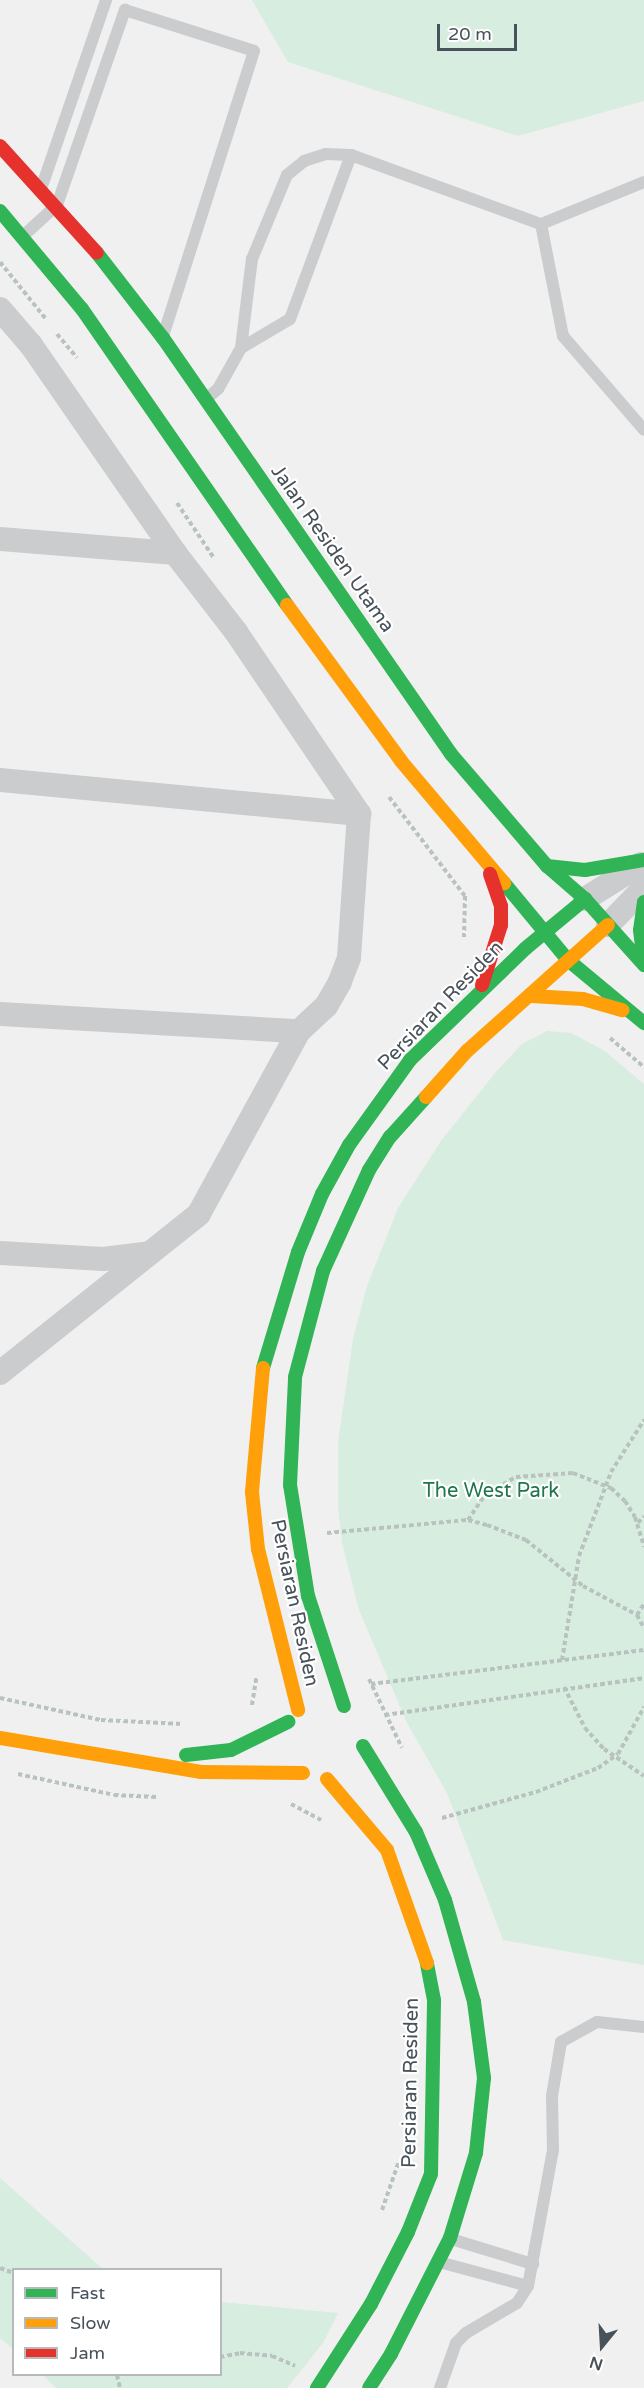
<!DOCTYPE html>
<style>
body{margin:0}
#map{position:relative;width:644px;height:2388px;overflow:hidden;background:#f0f0f0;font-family:"Varela Round",sans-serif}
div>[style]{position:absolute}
.green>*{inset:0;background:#d6ede0}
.path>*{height:4px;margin-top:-2px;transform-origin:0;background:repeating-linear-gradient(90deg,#b8c3c0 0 4.5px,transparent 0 7.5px)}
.lane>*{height:12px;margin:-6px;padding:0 6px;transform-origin:6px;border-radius:6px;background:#caccce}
.street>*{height:24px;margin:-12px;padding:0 12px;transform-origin:12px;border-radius:12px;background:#caccce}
.fast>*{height:14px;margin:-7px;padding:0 7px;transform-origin:7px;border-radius:7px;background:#30b455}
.slow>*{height:14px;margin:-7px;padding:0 7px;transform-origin:7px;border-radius:7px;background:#ff9f0a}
.jam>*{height:14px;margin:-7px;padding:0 7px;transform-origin:7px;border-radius:7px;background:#e5322d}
span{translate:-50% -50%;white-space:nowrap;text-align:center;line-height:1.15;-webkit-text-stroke:4.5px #fff;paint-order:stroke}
.street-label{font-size:20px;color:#48525b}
.park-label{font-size:20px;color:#1e764c}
.legend{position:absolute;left:12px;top:2268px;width:210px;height:108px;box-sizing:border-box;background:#fff;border:2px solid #b6babd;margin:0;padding:8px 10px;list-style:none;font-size:18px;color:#48525b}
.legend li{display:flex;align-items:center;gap:12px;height:30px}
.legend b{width:30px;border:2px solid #b6babd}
.north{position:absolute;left:572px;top:2316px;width:60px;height:60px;-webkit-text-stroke:4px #fff;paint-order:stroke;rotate:198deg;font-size:16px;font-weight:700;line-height:24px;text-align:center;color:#48525b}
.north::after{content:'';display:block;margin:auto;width:21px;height:27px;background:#48525b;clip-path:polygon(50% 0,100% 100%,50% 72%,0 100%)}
.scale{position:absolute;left:437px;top:24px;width:80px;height:27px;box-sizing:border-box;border:3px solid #48525b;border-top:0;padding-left:8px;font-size:18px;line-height:21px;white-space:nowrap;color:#48525b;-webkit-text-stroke:4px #fff;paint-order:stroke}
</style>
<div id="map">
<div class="green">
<div style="clip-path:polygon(252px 0,644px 0,644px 101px,518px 136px,288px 62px)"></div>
<div style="clip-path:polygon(547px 1031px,571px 1033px,605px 1051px,644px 1084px,644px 1965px,503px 1940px,447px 1793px,407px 1723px,359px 1610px,342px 1543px,338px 1507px,338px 1442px,353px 1339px,367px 1286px,398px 1208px,441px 1141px,495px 1073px,522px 1044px)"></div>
<div style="clip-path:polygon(0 2178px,103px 2269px,14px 2270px,13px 2349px,0 2338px)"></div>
<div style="clip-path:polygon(221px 2302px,338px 2313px,323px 2343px,287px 2388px,56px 2388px,43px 2375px,220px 2374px)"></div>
</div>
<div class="path">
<div style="left:0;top:262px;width:72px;rotate:51.2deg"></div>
<div style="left:57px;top:334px;width:31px;rotate:50deg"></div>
<div style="left:177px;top:503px;width:66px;rotate:56.1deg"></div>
<div style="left:389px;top:797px;width:125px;rotate:52.5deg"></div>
<div style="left:465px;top:896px;width:41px;rotate:91.4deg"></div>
<div style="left:610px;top:1038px;width:45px;rotate:40.5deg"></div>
<div style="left:468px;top:1520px;width:29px;rotate:-56deg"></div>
<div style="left:484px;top:1496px;width:37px;rotate:-31deg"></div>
<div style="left:516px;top:1477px;width:57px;rotate:-4deg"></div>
<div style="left:573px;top:1473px;width:41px;rotate:21.5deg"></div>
<div style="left:611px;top:1488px;width:19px;rotate:43deg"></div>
<div style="left:625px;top:1501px;width:19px;rotate:58deg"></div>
<div style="left:635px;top:1517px;width:31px;rotate:73deg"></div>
<div style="left:638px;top:1523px;width:9px;rotate:-49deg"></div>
<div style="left:327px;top:1533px;width:142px;rotate:-5.3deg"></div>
<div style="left:468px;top:1520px;width:20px;rotate:15deg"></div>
<div style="left:487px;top:1525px;width:42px;rotate:21deg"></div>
<div style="left:526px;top:1540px;width:73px;rotate:38.9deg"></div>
<div style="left:583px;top:1586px;width:61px;rotate:28.2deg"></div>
<div style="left:637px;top:1615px;width:15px;rotate:62deg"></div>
<div style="left:637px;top:1615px;width:13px;rotate:-58deg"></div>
<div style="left:562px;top:1660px;width:105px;rotate:-80.7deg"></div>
<div style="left:579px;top:1556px;width:90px;rotate:-69.1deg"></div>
<div style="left:611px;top:1472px;width:62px;rotate:-57.6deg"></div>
<div style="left:369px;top:1679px;width:76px;rotate:64.4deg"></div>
<div style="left:371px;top:1684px;width:275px;rotate:-7.1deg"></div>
<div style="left:564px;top:1687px;width:46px;rotate:62.9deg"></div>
<div style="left:585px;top:1728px;width:28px;rotate:48deg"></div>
<div style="left:604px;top:1749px;width:48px;rotate:34deg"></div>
<div style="left:0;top:1698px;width:103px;rotate:12.3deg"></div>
<div style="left:101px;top:1720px;width:82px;rotate:2.8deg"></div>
<div style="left:252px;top:1705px;width:30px;rotate:-81deg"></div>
<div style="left:385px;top:1715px;width:262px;rotate:-8.1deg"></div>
<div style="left:18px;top:1774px;width:98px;rotate:12.3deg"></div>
<div style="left:114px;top:1795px;width:44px;rotate:2.6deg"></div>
<div style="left:291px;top:1804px;width:34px;rotate:28deg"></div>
<div style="left:442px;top:1818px;width:98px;rotate:-15.5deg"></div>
<div style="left:536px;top:1792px;width:66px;rotate:-21.2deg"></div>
<div style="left:598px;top:1768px;width:24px;rotate:-35deg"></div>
<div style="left:618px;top:1754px;width:54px;rotate:-61deg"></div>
<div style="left:382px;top:2210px;width:52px;rotate:-70.9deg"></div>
<div style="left:0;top:2268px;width:15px;rotate:20deg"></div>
<div style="left:220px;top:2357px;width:20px;rotate:-11deg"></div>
<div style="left:240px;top:2353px;width:32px;rotate:5deg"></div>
<div style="left:272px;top:2356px;width:25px;rotate:23deg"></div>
<div style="left:116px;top:2374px;width:15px"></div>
<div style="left:117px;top:2375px;width:13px;rotate:77deg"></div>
</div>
<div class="lane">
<div style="left:644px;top:182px;width:111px;rotate:157.8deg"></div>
<div style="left:541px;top:224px;width:114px;rotate:78.9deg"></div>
<div style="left:563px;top:336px;width:124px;rotate:49.2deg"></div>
<div style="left:42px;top:186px;width:197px;rotate:-71deg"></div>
<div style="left:23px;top:236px;width:46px;rotate:-42.4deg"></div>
<div style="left:57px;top:205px;width:207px;rotate:-70.8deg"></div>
<div style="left:125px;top:10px;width:135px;rotate:17.6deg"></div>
<div style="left:254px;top:51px;width:296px;rotate:107.7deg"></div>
<div style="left:241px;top:348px;width:57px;rotate:-30.6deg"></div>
<div style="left:290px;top:319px;width:175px;rotate:-69.6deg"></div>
<div style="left:207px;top:398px;width:14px;rotate:-39deg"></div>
<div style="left:218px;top:389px;width:47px;rotate:-60.7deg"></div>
<div style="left:241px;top:348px;width:90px;rotate:-83deg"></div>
<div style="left:252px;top:259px;width:91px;rotate:-67.4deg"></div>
<div style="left:287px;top:175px;width:22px;rotate:-39deg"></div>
<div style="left:304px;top:161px;width:22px;rotate:-18deg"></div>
<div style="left:325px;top:154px;width:26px;rotate:2deg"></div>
<div style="left:351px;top:155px;width:202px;rotate:20deg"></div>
<div style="left:451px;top:2239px;width:86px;rotate:17deg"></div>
<div style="left:439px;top:2262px;width:92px;rotate:15.1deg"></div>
<div style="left:440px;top:2388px;width:48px;rotate:-70.4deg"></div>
<div style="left:456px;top:2343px;width:14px;rotate:-45deg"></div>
<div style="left:466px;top:2333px;width:59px;rotate:-30.5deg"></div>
<div style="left:517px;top:2303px;width:20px;rotate:-57deg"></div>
<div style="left:528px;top:2286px;width:138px;rotate:-79.6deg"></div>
<div style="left:553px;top:2150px;width:54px;rotate:-91.1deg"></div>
<div style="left:552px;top:2096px;width:55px;rotate:-80.5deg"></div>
<div style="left:561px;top:2042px;width:41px;rotate:-29.1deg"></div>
<div style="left:597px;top:2022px;width:47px;rotate:6.1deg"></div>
</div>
<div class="street">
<div style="left:0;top:309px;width:48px;rotate:49.3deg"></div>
<div style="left:31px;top:345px;width:253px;rotate:55.3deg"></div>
<div style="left:175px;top:553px;width:100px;rotate:52.3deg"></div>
<div style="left:236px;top:632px;width:220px;rotate:55.9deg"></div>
<div style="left:359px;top:814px;width:144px;rotate:94deg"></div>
<div style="left:349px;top:958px;width:26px;rotate:111deg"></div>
<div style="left:340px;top:982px;width:28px;rotate:120deg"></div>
<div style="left:326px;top:1006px;width:37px;rotate:137deg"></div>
<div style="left:299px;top:1031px;width:209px;rotate:118.7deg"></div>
<div style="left:199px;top:1214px;width:255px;rotate:141.4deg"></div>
<div style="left:0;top:539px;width:176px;rotate:4.6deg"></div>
<div style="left:0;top:780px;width:361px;rotate:5.4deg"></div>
<div style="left:585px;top:899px;width:66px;rotate:-32deg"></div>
<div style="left:608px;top:925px;width:52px;rotate:-45.8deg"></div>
<div style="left:0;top:1014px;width:299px;rotate:3.3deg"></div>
<div style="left:0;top:1253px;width:103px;rotate:3.3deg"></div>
<div style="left:103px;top:1259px;width:47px;rotate:-7.3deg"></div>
</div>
<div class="fast">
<div style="left:0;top:211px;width:128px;rotate:50.1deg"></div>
<div style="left:82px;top:309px;width:360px;rotate:55.3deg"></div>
<div style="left:97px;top:253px;width:108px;rotate:52.2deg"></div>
<div style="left:163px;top:338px;width:506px;rotate:55.3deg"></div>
<div style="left:451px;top:754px;width:148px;rotate:49.4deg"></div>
<div style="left:547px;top:866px;width:50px;rotate:41deg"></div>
<div style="left:585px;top:899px;width:89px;rotate:48.2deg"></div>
<div style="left:547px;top:866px;width:38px;rotate:6deg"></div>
<div style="left:585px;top:870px;width:60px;rotate:-9.6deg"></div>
<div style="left:504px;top:883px;width:100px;rotate:50.3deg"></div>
<div style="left:568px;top:960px;width:99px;rotate:39.7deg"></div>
<div style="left:644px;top:902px;width:28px;rotate:98deg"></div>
<div style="left:640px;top:930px;width:31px;rotate:83deg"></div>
<div style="left:263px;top:1368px;width:121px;rotate:-73.2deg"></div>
<div style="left:298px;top:1252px;width:63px;rotate:-67.5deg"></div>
<div style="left:322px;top:1194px;width:56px;rotate:-61.1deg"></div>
<div style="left:349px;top:1145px;width:105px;rotate:-54.3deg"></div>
<div style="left:410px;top:1060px;width:161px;rotate:-44deg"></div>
<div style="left:526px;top:948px;width:77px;rotate:-39.7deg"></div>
<div style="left:344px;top:1706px;width:116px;rotate:-108.1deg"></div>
<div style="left:308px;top:1596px;width:112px;rotate:-99.2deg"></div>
<div style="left:290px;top:1485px;width:108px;rotate:-87.3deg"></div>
<div style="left:295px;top:1377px;width:110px;rotate:-75.2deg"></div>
<div style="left:323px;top:1271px;width:111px;rotate:-65.5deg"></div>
<div style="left:369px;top:1170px;width:39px;rotate:-58deg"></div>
<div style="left:390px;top:1137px;width:54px;rotate:-48deg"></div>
<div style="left:363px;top:1746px;width:101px;rotate:58.4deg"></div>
<div style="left:416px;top:1832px;width:74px;rotate:66.9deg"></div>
<div style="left:445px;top:1900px;width:106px;rotate:74.1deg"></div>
<div style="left:474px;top:2002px;width:77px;rotate:82.5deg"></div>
<div style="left:484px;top:2078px;width:75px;rotate:96.1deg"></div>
<div style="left:476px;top:2153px;width:89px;rotate:107deg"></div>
<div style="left:450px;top:2238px;width:130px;rotate:117deg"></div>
<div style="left:391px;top:2354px;width:40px;rotate:122.9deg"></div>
<div style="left:186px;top:1755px;width:45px;rotate:-6.3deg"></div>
<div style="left:231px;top:1750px;width:64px;rotate:-26.2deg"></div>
<div style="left:317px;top:2388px;width:100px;rotate:-57.3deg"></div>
<div style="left:371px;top:2304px;width:81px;rotate:-62.8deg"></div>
<div style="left:408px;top:2232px;width:62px;rotate:-68.4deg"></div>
<div style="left:431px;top:2174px;width:174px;rotate:-89deg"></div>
<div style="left:434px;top:2000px;width:38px;rotate:-101deg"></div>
</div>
<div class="slow">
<div style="left:287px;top:605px;width:193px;rotate:53.8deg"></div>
<div style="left:401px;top:761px;width:160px;rotate:49.8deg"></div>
<div style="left:532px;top:996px;width:51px;rotate:3.4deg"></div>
<div style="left:583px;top:999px;width:41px;rotate:15.8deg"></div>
<div style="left:426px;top:1097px;width:62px;rotate:-48.3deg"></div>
<div style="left:467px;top:1051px;width:189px;rotate:-41.8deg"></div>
<div style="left:263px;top:1368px;width:124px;rotate:95.1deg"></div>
<div style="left:252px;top:1492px;width:57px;rotate:84deg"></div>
<div style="left:258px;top:1549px;width:166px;rotate:76deg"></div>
<div style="left:0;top:1738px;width:204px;rotate:9.6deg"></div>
<div style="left:201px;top:1772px;width:102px;rotate:0.6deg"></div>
<div style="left:327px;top:1779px;width:93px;rotate:49.8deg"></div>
<div style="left:387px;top:1850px;width:120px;rotate:70.5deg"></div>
</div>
<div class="jam">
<div style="left:0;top:146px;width:144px;rotate:47.8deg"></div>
<div style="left:482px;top:985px;width:63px;rotate:-72.4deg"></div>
<div style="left:501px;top:925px;width:19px;rotate:-90deg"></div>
<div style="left:501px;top:906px;width:34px;rotate:-109deg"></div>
</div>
<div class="street-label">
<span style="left:332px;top:549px;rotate:55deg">Jalan Residen Utama</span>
<span style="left:441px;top:1006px;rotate:-46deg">Persiaran Residen</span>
<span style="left:294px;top:1603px;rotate:78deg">Persiaran Residen</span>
<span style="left:411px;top:2083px;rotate:-89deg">Persiaran Residen</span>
</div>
<div class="park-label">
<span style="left:491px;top:1491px">The West Park</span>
</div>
<ul class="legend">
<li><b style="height:8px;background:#30b455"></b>Fast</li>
<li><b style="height:8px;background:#ff9f0a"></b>Slow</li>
<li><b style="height:8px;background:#e5322d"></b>Jam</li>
</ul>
<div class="north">N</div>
<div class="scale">20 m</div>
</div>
